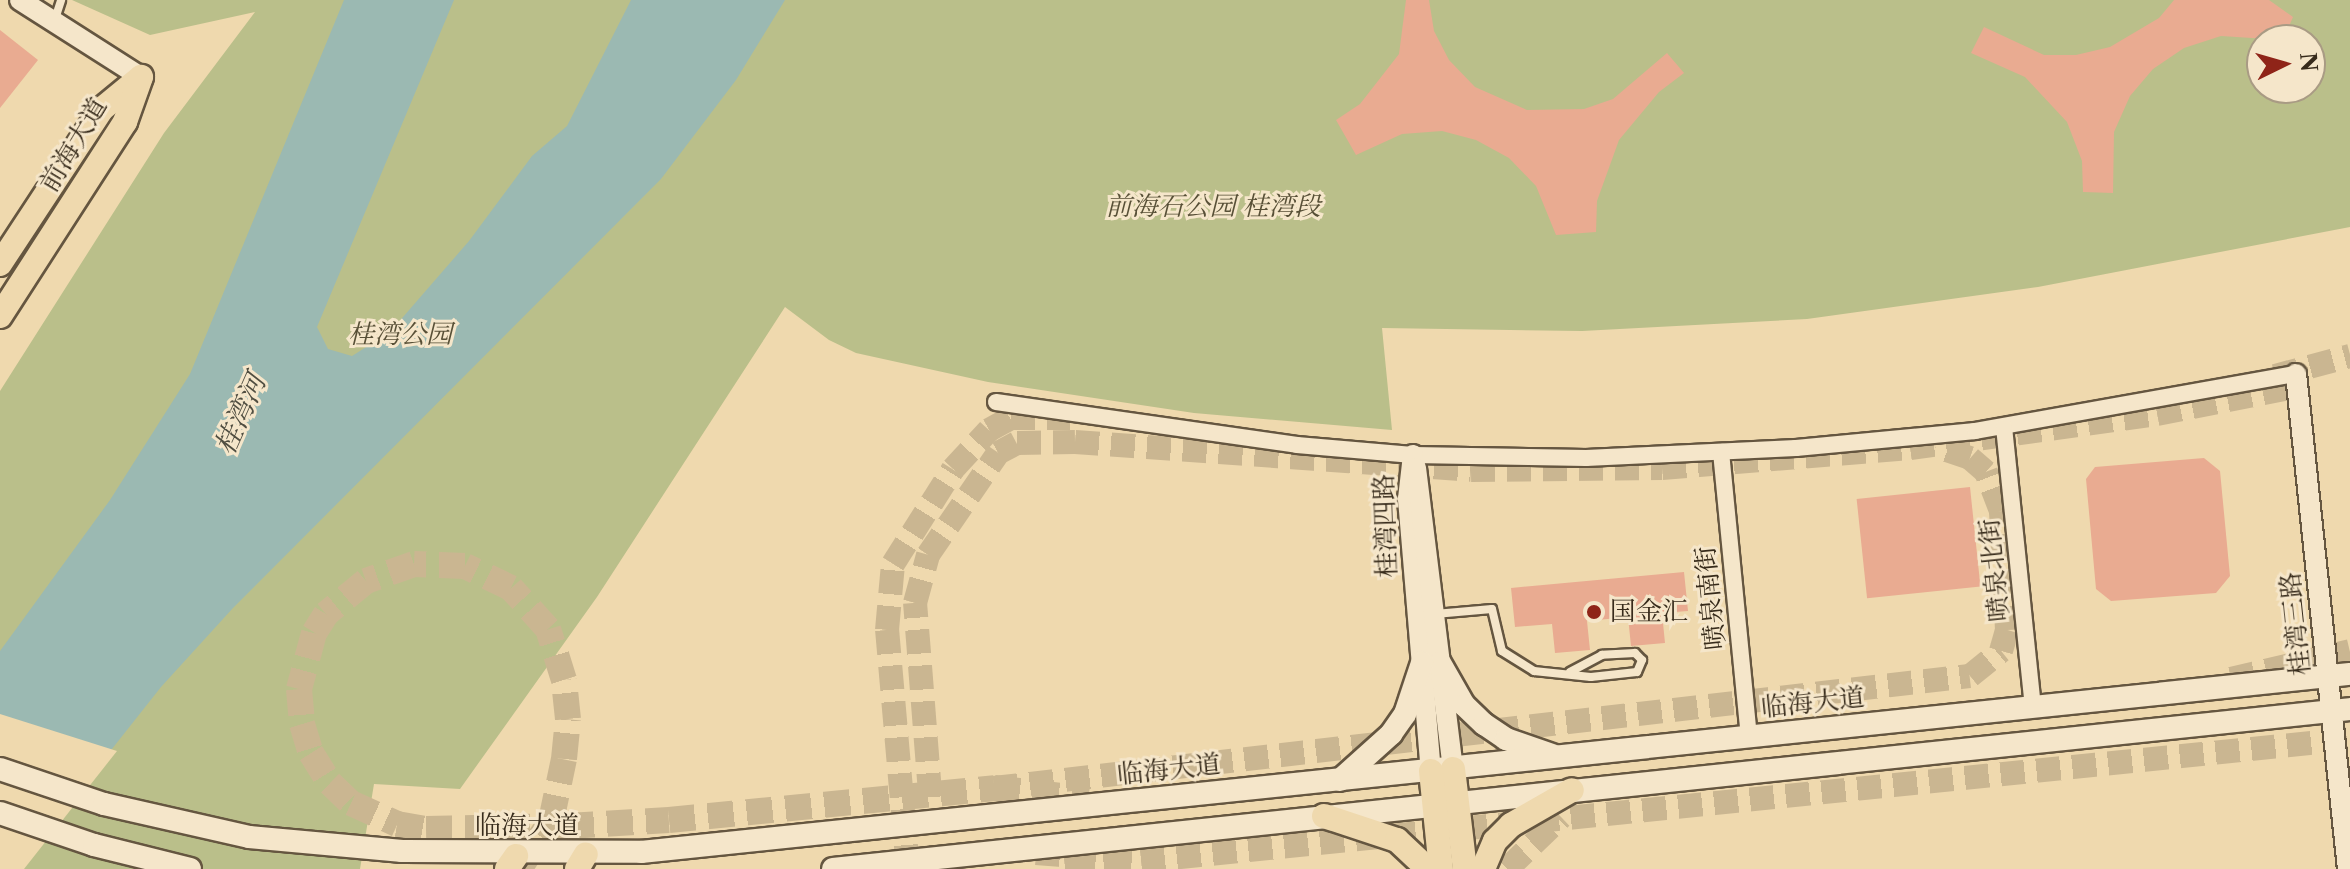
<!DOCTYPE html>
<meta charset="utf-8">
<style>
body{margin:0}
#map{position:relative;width:2350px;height:869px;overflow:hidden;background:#efd9ae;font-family:"Libre Caslon Text","Noto Serif SC",serif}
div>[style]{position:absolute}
.green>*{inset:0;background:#babf8a}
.water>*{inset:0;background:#9bb9b2}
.pier>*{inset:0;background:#efd9ae}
.building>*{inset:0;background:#e9ab91;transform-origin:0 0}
.primary-tunnel>*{height:24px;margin-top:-12px;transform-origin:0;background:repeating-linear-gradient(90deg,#cab691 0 24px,transparent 0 36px)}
.trunk-tunnel>*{height:26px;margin-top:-13px;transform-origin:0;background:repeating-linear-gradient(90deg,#cab691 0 26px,transparent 0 39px)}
.roads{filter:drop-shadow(2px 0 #655640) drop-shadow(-2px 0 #655640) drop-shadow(0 2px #655640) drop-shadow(0 -2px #655640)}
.service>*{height:8px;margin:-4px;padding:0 4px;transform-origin:4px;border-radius:4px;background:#f5e6ca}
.minor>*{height:16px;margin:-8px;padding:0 8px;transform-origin:8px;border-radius:8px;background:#f5e6ca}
.tertiary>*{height:20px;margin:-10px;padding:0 10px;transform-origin:10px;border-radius:10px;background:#f5e6ca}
.secondary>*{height:22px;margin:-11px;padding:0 11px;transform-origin:11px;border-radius:11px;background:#f5e6ca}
.primary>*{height:24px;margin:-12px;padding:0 12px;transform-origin:12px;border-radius:12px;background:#efd9ae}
.dots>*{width:22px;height:22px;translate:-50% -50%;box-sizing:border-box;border:4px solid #f5e6ca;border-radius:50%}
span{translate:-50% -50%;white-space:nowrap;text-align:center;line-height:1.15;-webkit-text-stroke:6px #f5e6ca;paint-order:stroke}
.street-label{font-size:26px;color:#372b1b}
.park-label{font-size:26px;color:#585037;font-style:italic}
.poi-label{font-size:26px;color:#372b1b}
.left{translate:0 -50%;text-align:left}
.water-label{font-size:28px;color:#504e41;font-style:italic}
.north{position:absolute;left:2246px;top:24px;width:80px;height:80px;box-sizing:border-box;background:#f5e6ca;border:2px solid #a99b84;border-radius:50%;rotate:85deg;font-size:22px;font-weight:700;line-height:32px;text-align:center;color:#372b1b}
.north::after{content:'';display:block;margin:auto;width:28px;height:36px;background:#8f2418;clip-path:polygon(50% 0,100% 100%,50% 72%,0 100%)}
</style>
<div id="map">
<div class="green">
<div style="clip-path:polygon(evenodd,72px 0,2350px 0,2350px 227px,2038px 287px,1807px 319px,1582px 331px,1382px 328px,1392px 430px,1194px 413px,988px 382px,856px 353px,829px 340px,785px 307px,597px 597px,460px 789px,374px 784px,360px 869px,0 869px,0 391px,164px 133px,255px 12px,150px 35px,72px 0,2262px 40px,2310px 40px,2310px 88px,2262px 88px,2262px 40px)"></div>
</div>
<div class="water">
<div style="clip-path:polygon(344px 0,454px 0,317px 327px,328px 349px,352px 356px,390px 332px,469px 241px,532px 156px,567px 126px,631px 0,785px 0,736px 80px,661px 179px,233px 608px,161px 687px,32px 850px,0 869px,0 651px,110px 500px,190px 374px)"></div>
</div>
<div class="pier">
<div style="clip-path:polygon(0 714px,117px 751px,24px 869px,0 869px)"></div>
</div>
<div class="building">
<div style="clip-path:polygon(1406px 0,1429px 0,1434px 31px,1449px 60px,1475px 87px,1527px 110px,1584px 109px,1613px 99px,1667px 53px,1684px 73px,1659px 92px,1619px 140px,1597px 201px,1596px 232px,1556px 235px,1536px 186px,1509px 158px,1476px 140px,1442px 131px,1402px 134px,1356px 155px,1336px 120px,1360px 104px,1399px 54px)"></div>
<div style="clip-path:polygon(2174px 0,2269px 0,2293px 17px,2283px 40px,2221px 36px,2184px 48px,2153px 69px,2130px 96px,2114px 132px,2113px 193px,2083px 192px,2082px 161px,2067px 122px,2025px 77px,1971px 53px,1984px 27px,2044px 55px,2076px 55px,2110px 47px,2159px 18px)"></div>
<div style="clip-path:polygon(0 30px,38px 60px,0 108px)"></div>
<div style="clip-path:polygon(2204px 458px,2220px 471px,2230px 576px,2216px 593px,2111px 601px,2096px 589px,2086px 479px,2095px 467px)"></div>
<div style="left:1970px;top:487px;width:100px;height:114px;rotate:84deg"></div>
<div style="clip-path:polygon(1684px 572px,1688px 611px,1662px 613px,1665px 643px,1631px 646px,1628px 617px,1587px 621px,1590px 650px,1555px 653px,1552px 624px,1515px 627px,1511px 588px)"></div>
</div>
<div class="primary-tunnel">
<div style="left:2275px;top:376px;width:78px;rotate:-14.9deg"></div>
<div style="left:2231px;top:679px;width:122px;rotate:-13.2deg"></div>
<div style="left:994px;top:788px;width:982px;rotate:-6.55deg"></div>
<div style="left:1970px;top:676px;width:40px;rotate:-39deg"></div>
<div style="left:2001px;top:651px;width:22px;rotate:-74deg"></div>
<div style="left:2007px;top:630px;width:119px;rotate:-92.9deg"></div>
<div style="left:2001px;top:511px;width:42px;rotate:-111deg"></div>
<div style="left:1986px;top:472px;width:21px;rotate:-139deg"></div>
<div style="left:1970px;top:458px;width:36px;rotate:-161deg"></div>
<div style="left:1036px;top:853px;width:105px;rotate:4.4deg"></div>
<div style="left:1141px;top:861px;width:1215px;rotate:-5.76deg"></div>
<div style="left:908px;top:869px;width:240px;rotate:-95deg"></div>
<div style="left:887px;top:630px;width:66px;rotate:-84.8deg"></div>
<div style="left:893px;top:564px;width:112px;rotate:-57.7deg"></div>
<div style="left:953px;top:469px;width:53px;rotate:-47.3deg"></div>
<div style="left:989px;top:430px;width:25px;rotate:-29deg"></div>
<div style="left:1011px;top:418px;width:59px"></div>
<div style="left:936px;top:869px;width:267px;rotate:-94.5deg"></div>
<div style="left:915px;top:603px;width:50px;rotate:-74.8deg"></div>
<div style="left:928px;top:555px;width:124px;rotate:-55.5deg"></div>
<div style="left:998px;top:453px;width:21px;rotate:-28deg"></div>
<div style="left:1017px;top:443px;width:58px;rotate:-1deg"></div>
<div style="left:1075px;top:442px;width:397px;rotate:4deg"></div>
<div style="left:1471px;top:470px;width:191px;rotate:-0.6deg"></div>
<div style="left:1662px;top:468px;width:249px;rotate:-4.6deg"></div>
<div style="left:1910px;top:448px;width:249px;rotate:-7.8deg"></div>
<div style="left:2157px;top:414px;width:151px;rotate:-11.1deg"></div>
<div style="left:1507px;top:869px;width:75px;rotate:-43.9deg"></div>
</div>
<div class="trunk-tunnel">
<div style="left:519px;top:869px;width:58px;rotate:-56.3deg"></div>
<div style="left:551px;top:821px;width:63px;rotate:-78.2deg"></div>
<div style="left:564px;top:759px;width:40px;rotate:-84.3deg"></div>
<div style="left:568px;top:719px;width:39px;rotate:-96deg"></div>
<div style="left:564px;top:680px;width:53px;rotate:-107.4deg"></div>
<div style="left:548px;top:629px;width:55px;rotate:-132.1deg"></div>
<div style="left:511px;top:588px;width:51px;rotate:-154.4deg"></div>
<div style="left:465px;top:566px;width:51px;rotate:-177.8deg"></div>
<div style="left:414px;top:564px;width:51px;rotate:160.5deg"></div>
<div style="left:366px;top:581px;width:52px;rotate:140.5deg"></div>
<div style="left:326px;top:614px;width:22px;rotate:122deg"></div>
<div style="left:314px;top:633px;width:58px;rotate:105deg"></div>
<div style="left:299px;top:689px;width:35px;rotate:85deg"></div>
<div style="left:302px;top:724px;width:30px;rotate:73deg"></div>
<div style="left:311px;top:753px;width:36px;rotate:58deg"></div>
<div style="left:330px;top:783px;width:29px;rotate:44deg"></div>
<div style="left:351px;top:803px;width:51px;rotate:24.5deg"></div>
<div style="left:397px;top:824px;width:29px;rotate:10deg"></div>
<div style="left:426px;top:829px;width:142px;rotate:-1.2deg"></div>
<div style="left:568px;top:826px;width:101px;rotate:-3.4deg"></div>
<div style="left:669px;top:820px;width:327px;rotate:-5.6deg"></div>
<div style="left:994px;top:788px;width:95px;rotate:6.7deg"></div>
<div style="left:1065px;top:869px;width:76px;rotate:-6deg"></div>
</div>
<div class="roads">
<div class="service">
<div style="left:55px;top:19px;width:20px;rotate:-72deg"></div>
<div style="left:1435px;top:614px;width:57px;rotate:-5deg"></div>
<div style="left:1492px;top:609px;width:43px;rotate:76.6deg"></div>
<div style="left:1502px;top:651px;width:38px;rotate:32deg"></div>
<div style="left:1534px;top:671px;width:57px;rotate:6deg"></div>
<div style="left:1591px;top:677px;width:46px;rotate:-6.2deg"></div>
<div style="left:1637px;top:672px;width:13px;rotate:-67deg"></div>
<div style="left:1642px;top:660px;width:10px;rotate:-135deg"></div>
<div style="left:1635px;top:653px;width:33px;rotate:177deg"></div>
<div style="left:1602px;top:655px;width:36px;rotate:152deg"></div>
</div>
<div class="minor">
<div style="left:996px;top:402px;width:304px;rotate:8.1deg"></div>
<div style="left:1297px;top:445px;width:116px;rotate:4.9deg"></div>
<div style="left:1413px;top:455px;width:173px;rotate:1deg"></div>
<div style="left:1586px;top:458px;width:210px;rotate:-2.7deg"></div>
<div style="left:1796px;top:448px;width:180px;rotate:-5.4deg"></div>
<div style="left:1975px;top:431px;width:326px;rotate:-10.1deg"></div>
<div style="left:2004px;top:427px;width:282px;rotate:84.1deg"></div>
<div style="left:1721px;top:452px;width:287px;rotate:84.4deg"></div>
</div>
<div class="tertiary">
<div style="left:20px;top:0;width:143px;rotate:32.5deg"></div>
<div style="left:2296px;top:374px;width:498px;rotate:84deg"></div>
<div style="left:1413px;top:455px;width:44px;rotate:96.5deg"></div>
<div style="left:1408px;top:499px;width:273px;rotate:85.2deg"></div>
<div style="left:1416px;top:468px;width:303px;rotate:83deg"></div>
</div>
<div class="secondary">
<div style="left:1440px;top:663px;width:48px;rotate:60.3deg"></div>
<div style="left:1464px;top:705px;width:28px;rotate:44deg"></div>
<div style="left:1484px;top:724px;width:27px;rotate:34deg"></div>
<div style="left:1506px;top:739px;width:49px;rotate:19.2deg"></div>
<div style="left:0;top:769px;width:110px;rotate:18.6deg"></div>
<div style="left:104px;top:804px;width:149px;rotate:12.8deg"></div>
<div style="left:249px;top:837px;width:154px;rotate:5.2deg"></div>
<div style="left:402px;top:851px;width:239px;rotate:0.2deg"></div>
<div style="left:641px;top:852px;width:1718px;rotate:-5.95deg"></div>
<div style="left:1340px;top:780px;width:69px;rotate:-42deg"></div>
<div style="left:1391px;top:734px;width:24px;rotate:-55deg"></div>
<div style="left:1405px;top:714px;width:54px;rotate:-71.6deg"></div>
<div style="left:0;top:813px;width:99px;rotate:18.8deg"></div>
<div style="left:94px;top:845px;width:99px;rotate:14deg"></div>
<div style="left:833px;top:869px;width:1525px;rotate:-6.02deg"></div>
</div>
<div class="primary">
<div style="left:0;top:264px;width:186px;rotate:-56.7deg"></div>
<div style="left:102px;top:109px;width:50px;rotate:-39.4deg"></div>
<div style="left:0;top:316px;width:231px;rotate:-57.2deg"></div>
<div style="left:125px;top:122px;width:48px;rotate:-70.4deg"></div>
<div style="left:1453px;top:769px;width:101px;rotate:83.2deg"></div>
<div style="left:1431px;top:771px;width:99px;rotate:84.2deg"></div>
<div style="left:1324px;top:816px;width:77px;rotate:18.2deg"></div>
<div style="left:1397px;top:840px;width:42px;rotate:43.1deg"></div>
<div style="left:507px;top:869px;width:16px;rotate:-55deg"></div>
<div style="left:577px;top:869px;width:17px;rotate:-59deg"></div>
<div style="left:1483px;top:869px;width:30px;rotate:-67deg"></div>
<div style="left:1495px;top:841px;width:23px;rotate:-45deg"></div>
<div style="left:1511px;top:825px;width:70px;rotate:-29.8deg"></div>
</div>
</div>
<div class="dots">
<div style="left:1594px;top:612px;background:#8f2418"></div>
</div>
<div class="street-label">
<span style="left:74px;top:145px;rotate:-59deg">前海大道</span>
<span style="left:1386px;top:526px;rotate:-92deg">桂湾四路</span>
<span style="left:1995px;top:570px;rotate:-96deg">喷泉北街</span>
<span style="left:1711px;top:598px;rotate:-96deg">喷泉南街</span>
<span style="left:2296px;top:624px;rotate:-96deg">桂湾三路</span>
<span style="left:1813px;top:703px;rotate:-6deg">临海大道</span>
<span style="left:1169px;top:770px;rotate:-6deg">临海大道</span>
<span style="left:527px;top:826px">临海大道</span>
</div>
<div class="park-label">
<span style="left:1213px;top:207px">前海石公园 桂湾段</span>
<span style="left:400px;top:335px">桂湾公园</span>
</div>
<div class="poi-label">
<span class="left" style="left:1610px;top:612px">国金汇</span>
</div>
<div class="water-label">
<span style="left:240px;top:414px;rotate:-66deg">桂湾河</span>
</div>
<div class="north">N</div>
</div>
